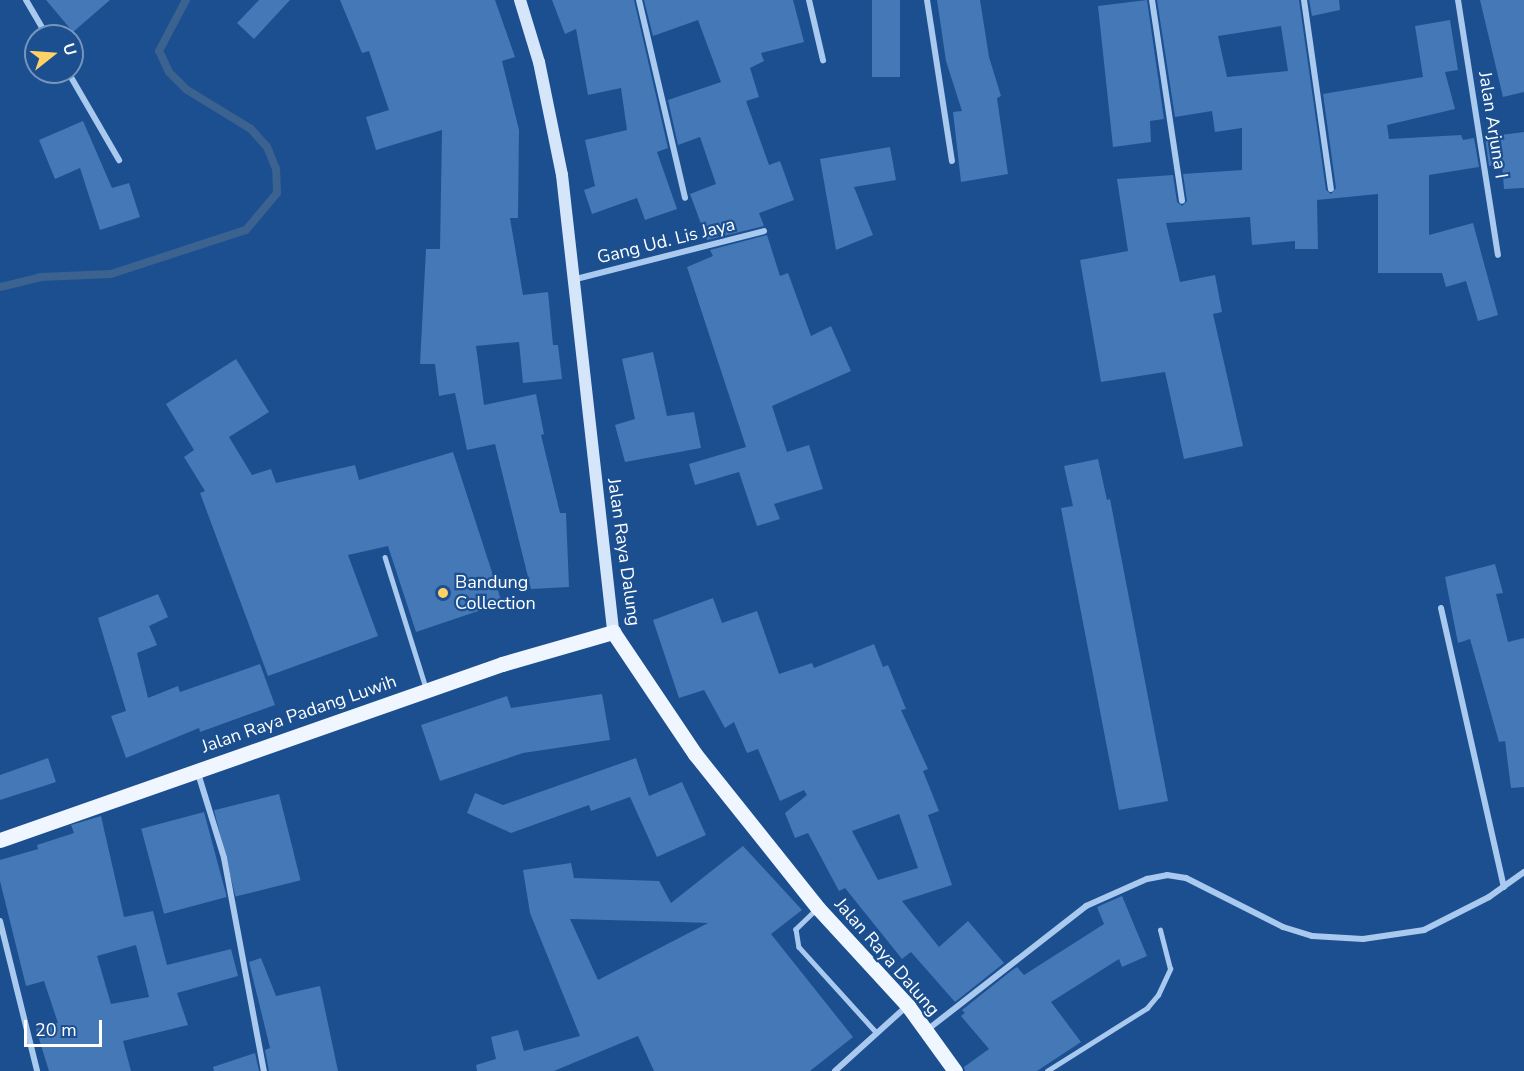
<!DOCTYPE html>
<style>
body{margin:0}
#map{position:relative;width:1524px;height:1071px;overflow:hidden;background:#1b4f8f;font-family:"Nunito Sans",sans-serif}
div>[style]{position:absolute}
.stream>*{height:8px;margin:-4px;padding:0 4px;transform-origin:4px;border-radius:4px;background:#3c6290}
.building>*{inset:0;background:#4478b7;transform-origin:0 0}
.lane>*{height:4.5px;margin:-2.25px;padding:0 2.25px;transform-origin:2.25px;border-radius:2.25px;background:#a9c9ee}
.street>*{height:6px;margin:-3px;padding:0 3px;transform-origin:3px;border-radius:3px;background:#a9c9ee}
.secondary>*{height:12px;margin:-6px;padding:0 6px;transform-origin:6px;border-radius:6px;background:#d6e6fa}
.primary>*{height:15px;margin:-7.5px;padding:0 7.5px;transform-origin:7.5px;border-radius:7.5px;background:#f0f6ff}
.dots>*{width:16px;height:16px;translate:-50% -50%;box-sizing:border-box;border:3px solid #1b4f8f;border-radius:50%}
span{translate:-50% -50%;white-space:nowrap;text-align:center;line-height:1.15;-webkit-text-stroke:4.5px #1b4f8f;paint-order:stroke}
.street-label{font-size:18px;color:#fff}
.poi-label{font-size:18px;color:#fff}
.left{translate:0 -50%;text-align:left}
.north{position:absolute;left:24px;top:24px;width:60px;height:60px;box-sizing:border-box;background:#1b4f8f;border:2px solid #7695bc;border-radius:50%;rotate:73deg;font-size:16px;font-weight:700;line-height:24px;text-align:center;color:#fff}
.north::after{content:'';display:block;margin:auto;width:21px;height:27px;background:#ffd166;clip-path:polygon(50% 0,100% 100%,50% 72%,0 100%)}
.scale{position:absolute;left:24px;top:1020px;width:78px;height:27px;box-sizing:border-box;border:3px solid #fff;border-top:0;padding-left:8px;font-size:18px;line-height:21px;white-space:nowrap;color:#fff;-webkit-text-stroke:4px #1b4f8f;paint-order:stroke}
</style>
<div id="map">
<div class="stream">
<div style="left:0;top:287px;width:42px;rotate:-13.7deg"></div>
<div style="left:41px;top:277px;width:70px;rotate:-2.5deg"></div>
<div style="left:111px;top:274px;width:142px;rotate:-18.1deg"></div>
<div style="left:246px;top:230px;width:48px;rotate:-50deg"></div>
<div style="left:277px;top:193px;width:24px;rotate:-92deg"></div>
<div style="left:276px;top:169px;width:24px;rotate:-112deg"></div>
<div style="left:267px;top:147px;width:24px;rotate:-132deg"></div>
<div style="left:251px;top:129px;width:75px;rotate:-148.6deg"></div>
<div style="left:187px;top:90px;width:25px;rotate:-135deg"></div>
<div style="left:169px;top:72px;width:23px;rotate:-115deg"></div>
<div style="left:159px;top:51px;width:58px;rotate:-62.1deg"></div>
</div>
<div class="building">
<div style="clip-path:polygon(46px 0,110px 0,73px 32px)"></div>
<div style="clip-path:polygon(259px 0,290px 0,254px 39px,237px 23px)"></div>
<div style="clip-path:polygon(340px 0,495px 0,515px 57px,502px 61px,519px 130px,518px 218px,510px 218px,523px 295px,548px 292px,553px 345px,558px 345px,562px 379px,523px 383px,519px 342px,476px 346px,484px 405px,536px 394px,544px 434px,541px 435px,560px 513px,566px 513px,569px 587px,531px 589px,495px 444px,467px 450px,455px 393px,439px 396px,435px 364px,420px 364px,426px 249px,440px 249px,442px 130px,376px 150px,366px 117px,389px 110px,369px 51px,362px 53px)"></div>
<div style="clip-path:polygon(552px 0,634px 0,668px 148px,657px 152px,677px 209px,645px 220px,637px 198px,592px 214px,584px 190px,595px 186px,585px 140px,627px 130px,621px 88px,588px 95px,576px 29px,565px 34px)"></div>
<div style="clip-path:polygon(644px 0,793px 0,804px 42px,761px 53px,764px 61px,750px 68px,759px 97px,746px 101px,769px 165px,780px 161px,794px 200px,759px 213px,764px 226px,707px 240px,690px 194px,716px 184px,700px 137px,678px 145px,668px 100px,721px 82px,698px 20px,653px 36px)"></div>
<div style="left:872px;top:0;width:28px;height:77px"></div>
<div style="clip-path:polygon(937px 0,980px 0,989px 57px,1001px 96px,997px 98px,1008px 174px,961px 182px,953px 112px,962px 111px,946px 61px)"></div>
<div style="clip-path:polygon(1147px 0,1164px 119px,1150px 121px,1151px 142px,1113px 147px,1098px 6px)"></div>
<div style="clip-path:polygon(evenodd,1157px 0,1299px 0,1326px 190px,1331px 194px,1336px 188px,1323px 94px,1423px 77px,1415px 26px,1450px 20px,1458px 70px,1445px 72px,1455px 109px,1387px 125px,1389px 139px,1461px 135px,1463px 140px,1474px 138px,1479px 167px,1429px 175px,1429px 235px,1473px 223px,1498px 315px,1478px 321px,1466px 281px,1446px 287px,1442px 273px,1378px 273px,1378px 194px,1317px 200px,1318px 249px,1295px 249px,1295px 241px,1252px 245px,1250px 217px,1166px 223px,1180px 282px,1215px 275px,1222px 312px,1213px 314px,1243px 446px,1184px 459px,1165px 372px,1101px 382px,1080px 260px,1128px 251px,1117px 179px,1173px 175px,1177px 202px,1182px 206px,1187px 201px,1183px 174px,1242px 170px,1242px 128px,1215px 132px,1212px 111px,1175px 117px,1157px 0,1281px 26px,1288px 71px,1227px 77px,1218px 36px,1281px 26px)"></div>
<div style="clip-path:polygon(1309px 0,1339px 0,1340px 10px,1312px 16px)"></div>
<div style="clip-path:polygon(1480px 0,1524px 0,1524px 92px,1503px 97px)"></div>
<div style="clip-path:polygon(83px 121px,112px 188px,129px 183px,140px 217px,100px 230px,80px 168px,55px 179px,39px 140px)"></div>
<div style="clip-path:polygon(1524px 132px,1524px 188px,1504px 189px,1502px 164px,1489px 166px,1485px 137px)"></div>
<div style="clip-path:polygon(890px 147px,896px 180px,854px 187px,873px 235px,836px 250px,820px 159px)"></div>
<div style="clip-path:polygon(767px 235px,780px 276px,788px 273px,811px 336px,831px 326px,851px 371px,772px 406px,787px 452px,809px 445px,823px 489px,774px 504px,780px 519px,757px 526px,739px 472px,695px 485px,689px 464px,746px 447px,687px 267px,713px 256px,710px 250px)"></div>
<div style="clip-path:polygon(653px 352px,667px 416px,694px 412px,701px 448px,625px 462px,615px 425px,635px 419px,622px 359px)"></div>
<div style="clip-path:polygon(236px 359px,269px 412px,229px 437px,252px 475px,271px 469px,276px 483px,355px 465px,359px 480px,453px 452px,502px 603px,416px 632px,388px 546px,348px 555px,378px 636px,268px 676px,200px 493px,205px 491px,184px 457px,194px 450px,166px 404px)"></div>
<div style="clip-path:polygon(1098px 459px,1107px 500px,1110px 499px,1168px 801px,1119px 810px,1061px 508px,1073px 506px,1064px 466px)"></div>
<div style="clip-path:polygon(1495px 564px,1503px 593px,1496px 594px,1508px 642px,1524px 638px,1524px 787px,1511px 788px,1505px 741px,1499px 742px,1470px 639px,1458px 643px,1445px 577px)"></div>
<div style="clip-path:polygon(158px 594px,168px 617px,149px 626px,157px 645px,137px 653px,148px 698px,178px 686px,180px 692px,260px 664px,275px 705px,200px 732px,199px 728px,126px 758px,111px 716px,126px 711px,98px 618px)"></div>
<div style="clip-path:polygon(evenodd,713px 598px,722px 623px,757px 611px,779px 674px,812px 663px,814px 668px,874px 644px,883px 667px,888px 665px,906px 709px,901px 710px,928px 769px,923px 771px,939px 811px,928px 815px,952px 885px,902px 901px,939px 947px,968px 921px,1004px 963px,955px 1002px,911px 952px,902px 959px,845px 888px,839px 891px,808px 833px,795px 838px,785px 813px,807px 795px,804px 790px,780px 801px,758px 749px,747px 753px,734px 722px,725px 728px,704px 690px,679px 698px,653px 620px,713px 598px,899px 814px,918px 868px,878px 880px,852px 831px,899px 814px)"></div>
<div style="clip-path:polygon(602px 694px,610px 740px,523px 753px,440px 781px,421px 725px,507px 696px,511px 708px)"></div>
<div style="clip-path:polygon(48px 758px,56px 782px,0 800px,0 775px)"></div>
<div style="clip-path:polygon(636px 758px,649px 796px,682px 782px,706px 835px,657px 857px,630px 797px,591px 811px,589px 805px,511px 833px,467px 813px,475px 793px,503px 805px)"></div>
<div style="left:279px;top:794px;width:89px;height:67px;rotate:76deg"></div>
<div style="left:204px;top:812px;width:88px;height:65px;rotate:75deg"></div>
<div style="clip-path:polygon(evenodd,101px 816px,124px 917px,153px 911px,167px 965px,231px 949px,238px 976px,177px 993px,188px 1025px,123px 1041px,131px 1071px,49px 1071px,36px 1029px,58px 1023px,44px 981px,26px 986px,0 881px,0 860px,38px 849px,37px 845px,74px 833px,71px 825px,101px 816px,136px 945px,149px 997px,111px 1004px,97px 956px,136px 945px)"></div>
<div style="clip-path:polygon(evenodd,743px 846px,802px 910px,771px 934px,853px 1037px,810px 1071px,654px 1071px,638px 1036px,554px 1071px,477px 1071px,476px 1065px,496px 1059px,491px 1037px,518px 1030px,524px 1051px,580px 1036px,530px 913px,523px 870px,571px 863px,574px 878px,659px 881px,671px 903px,743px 846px,570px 919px,681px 922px,708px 923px,598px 980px,570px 919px)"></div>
<div style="clip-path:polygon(1122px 896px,1147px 956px,1122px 967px,1119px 959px,1051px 1002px,1081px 1042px,1037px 1071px,965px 1071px,964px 1067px,989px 1049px,961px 1016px,965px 1013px,962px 1010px,1011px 971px,1017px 967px,1024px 975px,1104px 924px,1097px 907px)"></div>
<div style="clip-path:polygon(261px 958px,276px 996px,320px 986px,338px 1071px,269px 1071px,265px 1050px,270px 1048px,249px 962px)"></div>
<div style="clip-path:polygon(255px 1053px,259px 1071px,214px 1071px,213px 1067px)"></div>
</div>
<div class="lane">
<div style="left:385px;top:557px;width:137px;rotate:72.6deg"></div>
<div style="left:816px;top:910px;width:28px;rotate:136deg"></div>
<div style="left:796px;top:929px;width:18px;rotate:81deg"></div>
<div style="left:799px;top:947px;width:115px;rotate:47.8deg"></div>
<div style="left:1047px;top:1071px;width:118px;rotate:-32.2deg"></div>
<div style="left:1147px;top:1008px;width:17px;rotate:-50deg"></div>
<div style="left:1158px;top:995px;width:29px;rotate:-65deg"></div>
<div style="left:1170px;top:969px;width:40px;rotate:-104.4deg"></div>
</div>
<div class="street">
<div style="left:26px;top:0;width:42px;rotate:59.7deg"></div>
<div style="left:639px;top:0;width:203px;rotate:76.9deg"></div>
<div style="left:809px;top:0;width:62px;rotate:76.9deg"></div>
<div style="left:927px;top:0;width:163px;rotate:81.2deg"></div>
<div style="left:1152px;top:0;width:203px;rotate:81.5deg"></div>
<div style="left:1304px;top:0;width:191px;rotate:81.9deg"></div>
<div style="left:1458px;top:0;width:258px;rotate:81.1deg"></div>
<div style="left:68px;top:72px;width:102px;rotate:59.9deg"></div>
<div style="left:576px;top:279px;width:194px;rotate:-14.3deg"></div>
<div style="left:1441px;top:608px;width:286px;rotate:77.3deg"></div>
<div style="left:197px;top:770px;width:92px;rotate:72.9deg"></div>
<div style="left:224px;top:858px;width:217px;rotate:79.4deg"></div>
<div style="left:0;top:921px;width:154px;rotate:76.1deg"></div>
<div style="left:927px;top:1030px;width:202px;rotate:-37.9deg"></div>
<div style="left:1086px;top:906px;width:67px;rotate:-23.9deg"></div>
<div style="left:1147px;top:879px;width:20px;rotate:-11deg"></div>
<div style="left:1167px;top:875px;width:19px;rotate:9deg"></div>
<div style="left:1186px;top:878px;width:109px;rotate:26.8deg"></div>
<div style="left:1283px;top:927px;width:30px;rotate:17deg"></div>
<div style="left:1312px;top:936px;width:51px;rotate:3.4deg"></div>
<div style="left:1363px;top:939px;width:62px;rotate:-8.4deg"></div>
<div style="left:1424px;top:930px;width:73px;rotate:-26.9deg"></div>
<div style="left:1489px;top:897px;width:43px;rotate:-35.5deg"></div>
<div style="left:835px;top:1071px;width:97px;rotate:-42.1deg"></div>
</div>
<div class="secondary">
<div style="left:520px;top:0;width:65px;rotate:73deg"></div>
<div style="left:539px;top:62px;width:115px;rotate:78.5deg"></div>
<div style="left:562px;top:175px;width:460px;rotate:83.6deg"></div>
</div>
<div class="primary">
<div style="left:0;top:840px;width:532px;rotate:-19.32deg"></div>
<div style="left:502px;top:664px;width:116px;rotate:-16.1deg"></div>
<div style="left:613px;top:632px;width:147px;rotate:56.1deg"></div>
<div style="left:695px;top:754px;width:197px;rotate:51.4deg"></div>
<div style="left:818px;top:908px;width:133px;rotate:47.4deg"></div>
<div style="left:908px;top:1006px;width:80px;rotate:54.1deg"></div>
</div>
<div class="dots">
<div style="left:443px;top:593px;background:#ffd166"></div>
</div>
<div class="street-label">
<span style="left:1493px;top:125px;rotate:81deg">Jalan Arjuna I</span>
<span style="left:666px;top:241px;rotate:-14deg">Gang Ud. Lis Jaya</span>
<span style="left:624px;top:552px;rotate:82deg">Jalan Raya Dalung</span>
<span style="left:299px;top:714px;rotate:-19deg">Jalan Raya Padang Luwih</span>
<span style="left:887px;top:957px;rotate:49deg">Jalan Raya Dalung</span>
</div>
<div class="poi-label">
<span class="left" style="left:455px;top:593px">Bandung<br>Collection</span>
</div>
<div class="north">U</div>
<div class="scale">20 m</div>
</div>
